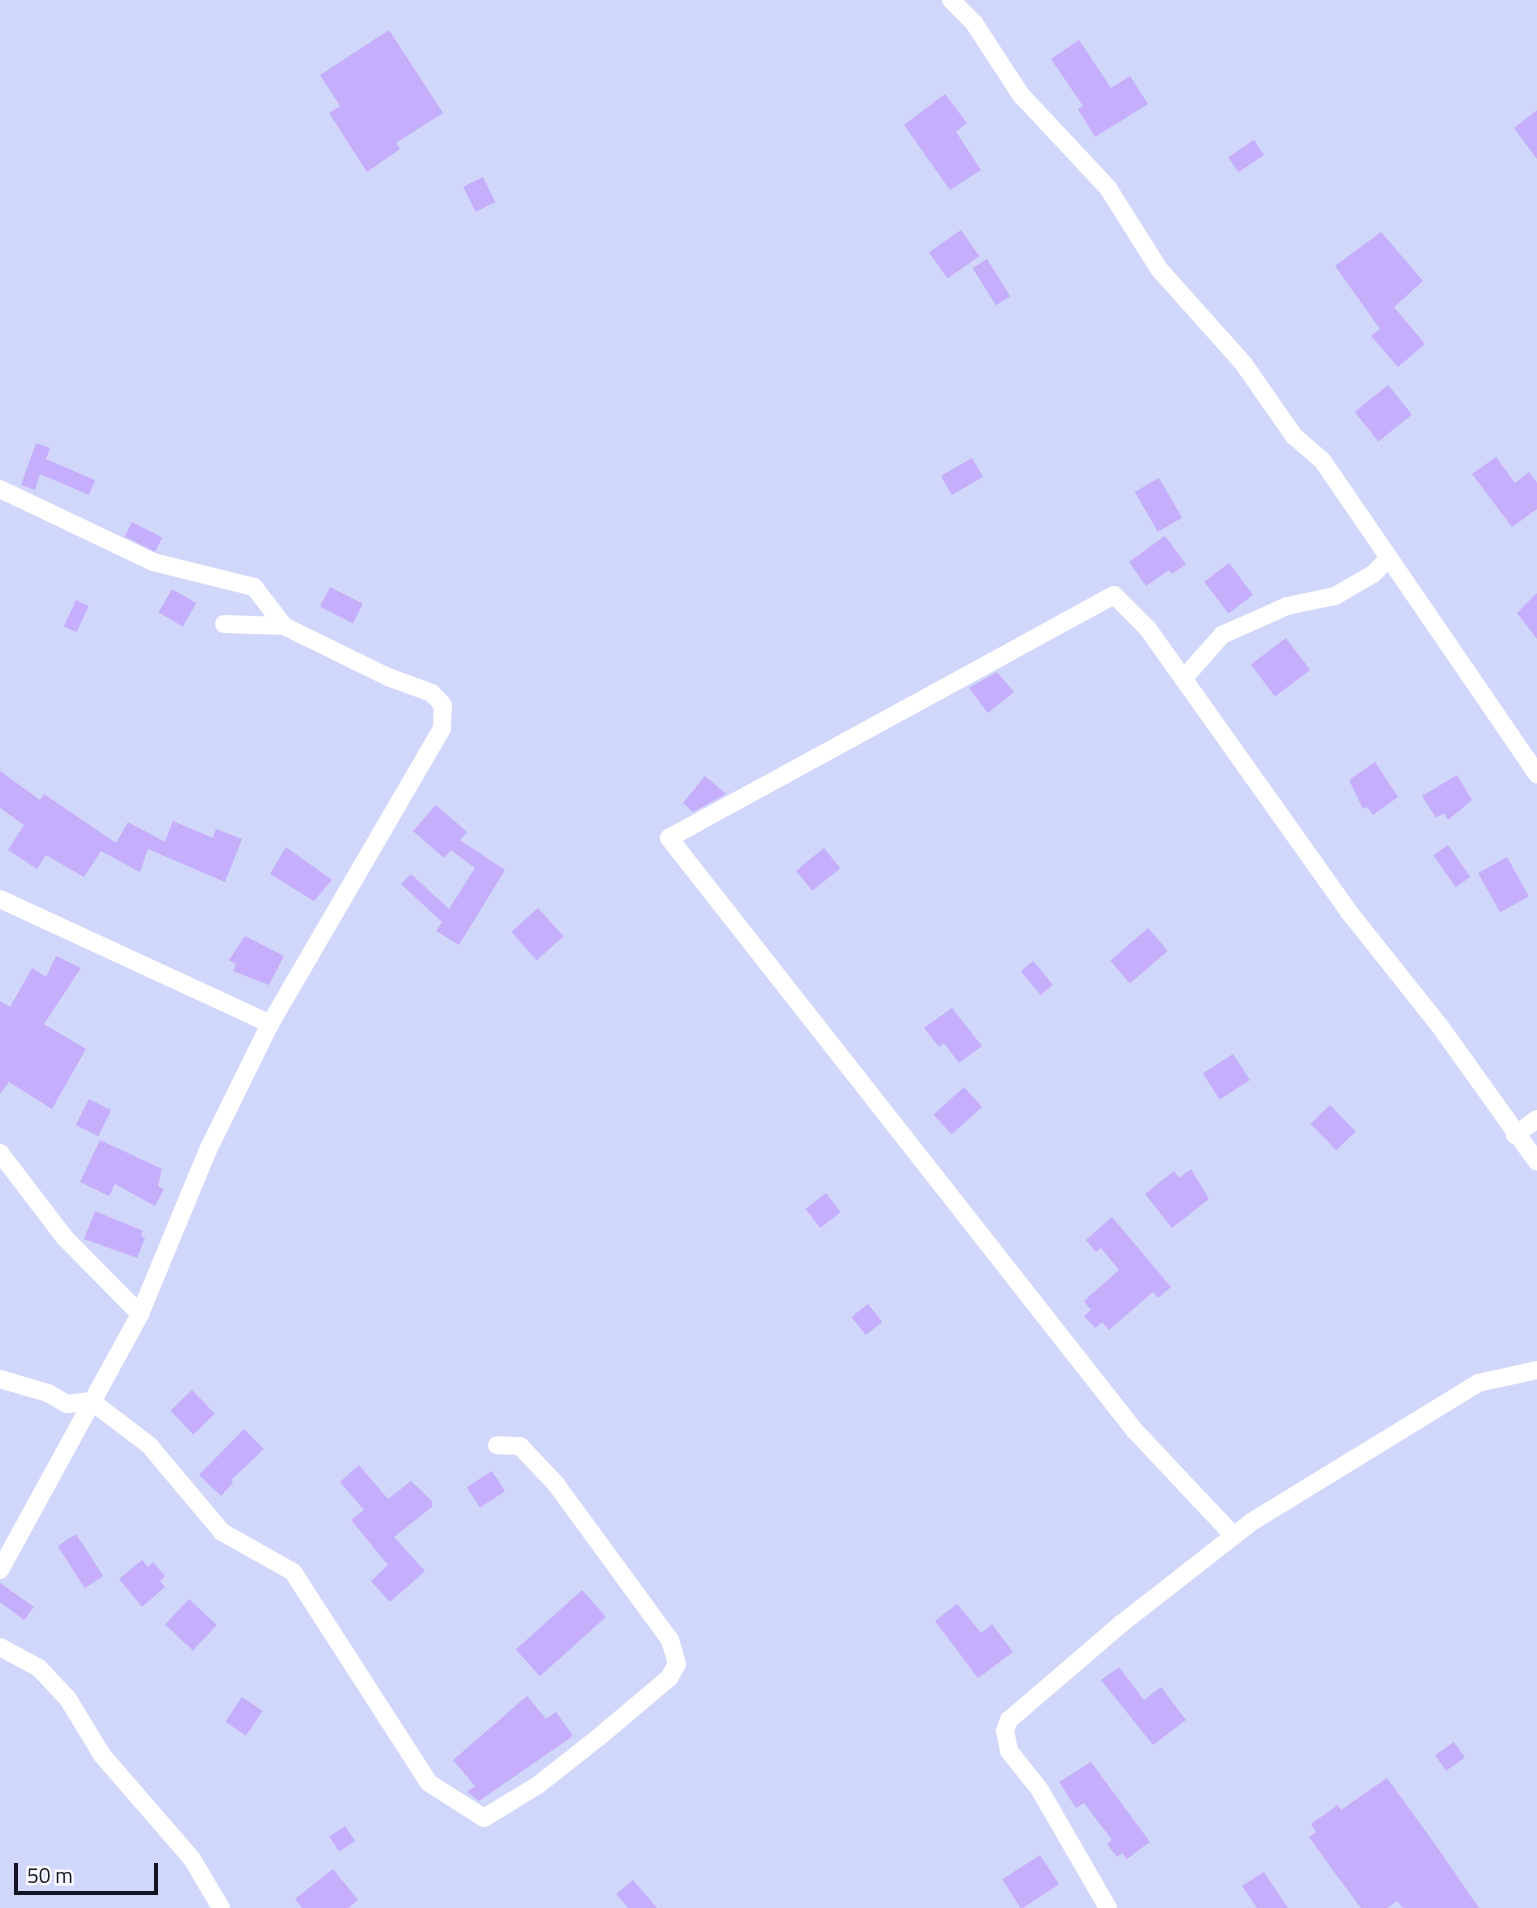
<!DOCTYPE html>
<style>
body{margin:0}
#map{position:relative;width:1537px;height:1908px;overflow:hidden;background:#d1d7fa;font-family:"Titillium Web",sans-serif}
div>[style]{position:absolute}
.building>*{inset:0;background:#c5aefb;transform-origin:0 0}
.street>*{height:18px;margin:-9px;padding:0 9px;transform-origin:9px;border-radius:9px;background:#fff}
span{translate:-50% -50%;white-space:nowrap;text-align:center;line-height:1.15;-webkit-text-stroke:6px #f9faff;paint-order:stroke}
.scale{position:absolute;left:14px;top:1863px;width:144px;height:32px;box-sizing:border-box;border:4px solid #121322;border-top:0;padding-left:9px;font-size:21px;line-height:24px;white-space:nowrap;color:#121322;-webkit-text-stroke:5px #f9faff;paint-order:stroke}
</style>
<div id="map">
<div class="building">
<div style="clip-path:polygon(389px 30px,443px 113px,396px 143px,400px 149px,367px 172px,329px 113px,340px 106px,320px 75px)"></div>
<div style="clip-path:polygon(1079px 40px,1111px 88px,1130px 76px,1148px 104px,1095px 137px,1078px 109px,1083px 106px,1051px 59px)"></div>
<div style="clip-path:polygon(945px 94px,967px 123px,956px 132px,981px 170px,950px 190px,904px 125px)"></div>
<div style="clip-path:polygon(1537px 110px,1537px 159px,1514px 128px)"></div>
<div style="left:1254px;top:140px;width:18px;height:31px;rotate:56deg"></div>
<div style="left:483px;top:177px;width:28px;height:22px;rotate:64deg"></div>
<div style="left:961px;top:230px;width:32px;height:39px;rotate:55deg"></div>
<div style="clip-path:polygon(1381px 232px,1423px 281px,1394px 307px,1425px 344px,1398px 367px,1371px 336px,1380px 329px,1335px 266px)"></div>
<div style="left:987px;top:259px;width:44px;height:17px;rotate:58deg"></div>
<div style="left:1388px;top:385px;width:38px;height:43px;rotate:51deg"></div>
<div style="clip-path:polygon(36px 443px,50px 448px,46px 459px,95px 480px,89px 495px,40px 474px,35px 490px,21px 485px)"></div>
<div style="clip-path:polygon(1496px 457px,1515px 483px,1529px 472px,1537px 483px,1537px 509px,1512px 527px,1472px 474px)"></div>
<div style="left:972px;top:458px;width:22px;height:36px;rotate:60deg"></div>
<div style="left:1159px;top:478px;width:46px;height:28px;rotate:60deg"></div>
<div style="left:132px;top:522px;width:34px;height:16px;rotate:27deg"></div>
<div style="clip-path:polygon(1165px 536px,1186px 564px,1172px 574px,1169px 570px,1146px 586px,1129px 562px)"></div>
<div style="left:1229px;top:563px;width:40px;height:31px;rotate:53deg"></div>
<div style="left:330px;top:587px;width:37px;height:22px;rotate:27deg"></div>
<div style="left:172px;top:589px;width:28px;height:27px;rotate:30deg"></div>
<div style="clip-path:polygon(1537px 593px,1537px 639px,1517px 613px)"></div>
<div style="left:76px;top:600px;width:14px;height:29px;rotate:25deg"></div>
<div style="left:1286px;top:638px;width:40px;height:44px;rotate:53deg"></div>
<div style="clip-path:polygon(997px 672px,1014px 692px,988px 713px,969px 688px)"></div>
<div style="clip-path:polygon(1375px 762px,1398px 797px,1373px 815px,1367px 807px,1363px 809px,1349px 780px)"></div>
<div style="clip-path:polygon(0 771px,40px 800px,44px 794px,116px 843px,128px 822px,165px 842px,173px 821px,213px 838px,216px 829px,242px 839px,225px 882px,148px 849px,140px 872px,101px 851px,84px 877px,46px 855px,37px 869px,8px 850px,24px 825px,0 808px)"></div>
<div style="clip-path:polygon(1457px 775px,1472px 800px,1448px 820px,1444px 813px,1436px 818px,1422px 796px)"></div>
<div style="clip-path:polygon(705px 776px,726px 794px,693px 812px,683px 803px)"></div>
<div style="clip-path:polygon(436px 805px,467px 832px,460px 840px,505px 870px,459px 945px,436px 931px,442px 922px,401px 884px,411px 874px,449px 909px,475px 868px,451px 850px,444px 858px,413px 831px)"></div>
<div style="left:1448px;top:845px;width:39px;height:18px;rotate:55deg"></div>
<div style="clip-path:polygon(286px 847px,332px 880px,314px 901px,270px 874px)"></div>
<div style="left:824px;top:848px;width:26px;height:36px;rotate:51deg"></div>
<div style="left:1507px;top:857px;width:45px;height:33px;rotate:61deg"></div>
<div style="left:538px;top:908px;width:38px;height:36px;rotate:48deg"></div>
<div style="left:1148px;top:928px;width:30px;height:50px;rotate:49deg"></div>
<div style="clip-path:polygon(245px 936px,284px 956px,269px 985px,233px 971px,236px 964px,229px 960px)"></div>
<div style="clip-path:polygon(56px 956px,81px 968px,44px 1024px,86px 1049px,52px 1109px,9px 1082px,0 1094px,0 1001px,10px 1007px,32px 968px,46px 977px)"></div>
<div style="left:1033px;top:961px;width:31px;height:16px;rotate:50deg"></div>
<div style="clip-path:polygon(952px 1008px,982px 1046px,959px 1063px,944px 1043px,939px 1047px,924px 1028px)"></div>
<div style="left:1233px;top:1054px;width:31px;height:36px;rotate:57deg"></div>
<div style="left:964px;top:1087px;width:27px;height:41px;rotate:48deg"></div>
<div style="left:89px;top:1099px;width:25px;height:29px;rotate:27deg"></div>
<div style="left:1330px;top:1105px;width:37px;height:27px;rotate:46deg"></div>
<div style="clip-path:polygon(100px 1140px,162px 1169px,158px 1186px,164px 1189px,155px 1206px,115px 1184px,109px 1196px,80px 1182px)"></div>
<div style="clip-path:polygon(1191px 1169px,1209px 1199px,1172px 1228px,1145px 1194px,1174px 1171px,1179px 1178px)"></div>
<div style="left:826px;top:1193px;width:24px;height:26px;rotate:52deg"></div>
<div style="clip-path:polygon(95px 1211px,143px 1231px,141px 1236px,145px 1238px,137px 1258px,84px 1239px)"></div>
<div style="clip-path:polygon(1112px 1217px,1171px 1287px,1158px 1298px,1153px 1292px,1109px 1330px,1102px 1322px,1095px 1328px,1084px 1316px,1091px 1310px,1084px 1301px,1119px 1270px,1101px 1248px,1096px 1252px,1086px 1240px)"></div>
<div style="left:868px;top:1304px;width:23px;height:21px;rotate:52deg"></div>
<div style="left:192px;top:1390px;width:33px;height:30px;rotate:46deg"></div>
<div style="clip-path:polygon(244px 1429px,264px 1449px,231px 1480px,233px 1483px,221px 1496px,199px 1475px)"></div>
<div style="clip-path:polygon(359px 1465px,388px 1499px,411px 1481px,432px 1501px,432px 1507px,394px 1537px,425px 1571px,390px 1602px,371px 1581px,388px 1565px,351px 1520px,364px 1510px,340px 1482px)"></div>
<div style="left:492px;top:1471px;width:24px;height:30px;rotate:57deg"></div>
<div style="left:76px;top:1534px;width:50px;height:22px;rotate:57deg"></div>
<div style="clip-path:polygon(142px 1560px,148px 1567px,153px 1562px,165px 1576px,160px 1581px,165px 1587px,142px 1607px,119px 1579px)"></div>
<div style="clip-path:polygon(0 1583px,34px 1607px,24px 1620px,0 1602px)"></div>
<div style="left:582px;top:1590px;width:36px;height:89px;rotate:48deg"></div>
<div style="left:189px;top:1599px;width:38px;height:35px;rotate:43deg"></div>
<div style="clip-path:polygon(957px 1604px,981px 1633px,992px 1624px,1013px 1652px,978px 1678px,935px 1621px)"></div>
<div style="clip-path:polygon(1119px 1667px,1144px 1700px,1161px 1687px,1186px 1720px,1153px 1745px,1101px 1680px)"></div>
<div style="clip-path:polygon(527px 1696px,546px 1719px,556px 1712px,573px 1736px,479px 1801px,467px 1792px,475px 1786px,453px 1760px)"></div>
<div style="left:242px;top:1697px;width:25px;height:30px;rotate:34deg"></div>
<div style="left:1454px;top:1742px;width:19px;height:23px;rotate:55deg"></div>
<div style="clip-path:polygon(1091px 1762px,1150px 1842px,1127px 1859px,1122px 1853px,1117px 1857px,1107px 1844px,1112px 1840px,1084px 1803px,1076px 1808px,1059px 1782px)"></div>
<div style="clip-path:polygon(1387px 1778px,1437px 1847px,1479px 1908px,1403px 1908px,1397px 1901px,1387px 1908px,1361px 1908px,1337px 1876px,1309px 1837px,1316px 1832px,1311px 1824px,1338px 1805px,1341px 1810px)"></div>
<div style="left:345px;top:1826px;width:18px;height:19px;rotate:56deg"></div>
<div style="left:1040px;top:1855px;width:35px;height:45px;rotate:57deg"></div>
<div style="clip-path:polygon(333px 1869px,358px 1900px,348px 1908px,302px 1908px,295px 1899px)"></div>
<div style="clip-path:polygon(1264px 1872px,1288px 1908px,1257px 1908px,1242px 1886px)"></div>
<div style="clip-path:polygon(633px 1880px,657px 1908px,628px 1908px,616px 1894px)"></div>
</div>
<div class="street">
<div style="left:951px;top:0;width:33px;rotate:45deg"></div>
<div style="left:974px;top:23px;width:86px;rotate:56.9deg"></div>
<div style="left:1021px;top:95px;width:127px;rotate:46.9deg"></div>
<div style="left:1108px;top:188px;width:96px;rotate:57.8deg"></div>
<div style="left:1159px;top:269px;width:126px;rotate:48.2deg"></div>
<div style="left:1243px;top:363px;width:89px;rotate:55.1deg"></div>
<div style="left:1294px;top:436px;width:37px;rotate:41deg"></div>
<div style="left:1322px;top:460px;width:381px;rotate:55.6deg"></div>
<div style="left:0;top:489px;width:170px;rotate:25.5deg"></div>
<div style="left:153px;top:562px;width:104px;rotate:13.9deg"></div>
<div style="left:254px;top:587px;width:49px;rotate:52.4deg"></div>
<div style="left:1183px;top:679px;width:59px;rotate:-48.4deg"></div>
<div style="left:1222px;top:635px;width:71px;rotate:-24deg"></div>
<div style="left:1287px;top:606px;width:49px;rotate:-11.8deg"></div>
<div style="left:1335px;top:596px;width:44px;rotate:-30.1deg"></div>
<div style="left:1373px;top:574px;width:20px;rotate:-45deg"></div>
<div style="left:0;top:899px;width:298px;rotate:24.8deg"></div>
<div style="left:1515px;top:1135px;width:27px;rotate:-36deg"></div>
<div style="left:0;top:1153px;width:107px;rotate:52.6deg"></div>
<div style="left:65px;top:1238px;width:107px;rotate:45.4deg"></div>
<div style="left:0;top:1379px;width:50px;rotate:16.3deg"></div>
<div style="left:48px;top:1393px;width:22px;rotate:30deg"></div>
<div style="left:67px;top:1404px;width:24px;rotate:-7deg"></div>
<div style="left:91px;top:1401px;width:73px;rotate:37.2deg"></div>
<div style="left:149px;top:1445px;width:114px;rotate:50deg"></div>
<div style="left:222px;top:1532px;width:81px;rotate:29.4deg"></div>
<div style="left:293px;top:1572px;width:251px;rotate:57.2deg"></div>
<div style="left:429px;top:1783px;width:65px;rotate:32.5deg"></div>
<div style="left:484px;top:1818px;width:63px;rotate:-31.4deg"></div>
<div style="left:538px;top:1785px;width:78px;rotate:-38.2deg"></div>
<div style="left:599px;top:1737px;width:92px;rotate:-40.1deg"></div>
<div style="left:669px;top:1678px;width:16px;rotate:-60deg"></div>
<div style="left:677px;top:1664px;width:25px;rotate:-106deg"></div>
<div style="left:670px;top:1640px;width:193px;rotate:-126.2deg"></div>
<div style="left:556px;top:1484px;width:52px;rotate:-133.5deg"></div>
<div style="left:520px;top:1446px;width:23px;rotate:-178deg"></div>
<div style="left:1234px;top:1536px;width:144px;rotate:-133.3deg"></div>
<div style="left:1135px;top:1431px;width:754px;rotate:-128.16deg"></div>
<div style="left:669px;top:838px;width:507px;rotate:-28.64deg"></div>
<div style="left:1114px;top:595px;width:48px;rotate:45deg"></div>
<div style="left:1148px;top:629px;width:347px;rotate:54.6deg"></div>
<div style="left:1349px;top:912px;width:144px;rotate:51.5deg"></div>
<div style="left:1439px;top:1025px;width:168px;rotate:54.4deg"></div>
<div style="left:0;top:1570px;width:292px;rotate:-61.3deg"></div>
<div style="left:140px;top:1314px;width:175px;rotate:-67.5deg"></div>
<div style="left:207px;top:1152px;width:143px;rotate:-63.8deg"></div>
<div style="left:270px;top:1024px;width:342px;rotate:-59.8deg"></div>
<div style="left:442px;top:728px;width:23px;rotate:-88deg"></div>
<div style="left:443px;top:705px;width:16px;rotate:-133deg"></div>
<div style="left:432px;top:693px;width:47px;rotate:-160deg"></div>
<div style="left:388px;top:677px;width:116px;rotate:-153.9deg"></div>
<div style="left:284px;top:626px;width:60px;rotate:-178.1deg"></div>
<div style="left:0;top:1647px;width:44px;rotate:28.3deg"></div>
<div style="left:39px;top:1668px;width:42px;rotate:46.9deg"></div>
<div style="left:68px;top:1699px;width:66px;rotate:58.7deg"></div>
<div style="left:102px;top:1755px;width:138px;rotate:49.1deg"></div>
<div style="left:192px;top:1859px;width:57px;rotate:59.4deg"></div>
<div style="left:1108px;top:1908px;width:136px;rotate:-120deg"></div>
<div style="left:1040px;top:1790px;width:50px;rotate:-128.5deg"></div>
<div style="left:1009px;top:1751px;width:20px;rotate:-101deg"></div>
<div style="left:1005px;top:1731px;width:12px;rotate:-70deg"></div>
<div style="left:1009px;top:1720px;width:148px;rotate:-40.6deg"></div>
<div style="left:1121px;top:1624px;width:167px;rotate:-38deg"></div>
<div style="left:1253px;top:1521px;width:264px;rotate:-31.5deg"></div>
<div style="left:1478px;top:1383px;width:60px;rotate:-12.4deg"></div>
</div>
<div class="scale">50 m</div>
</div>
